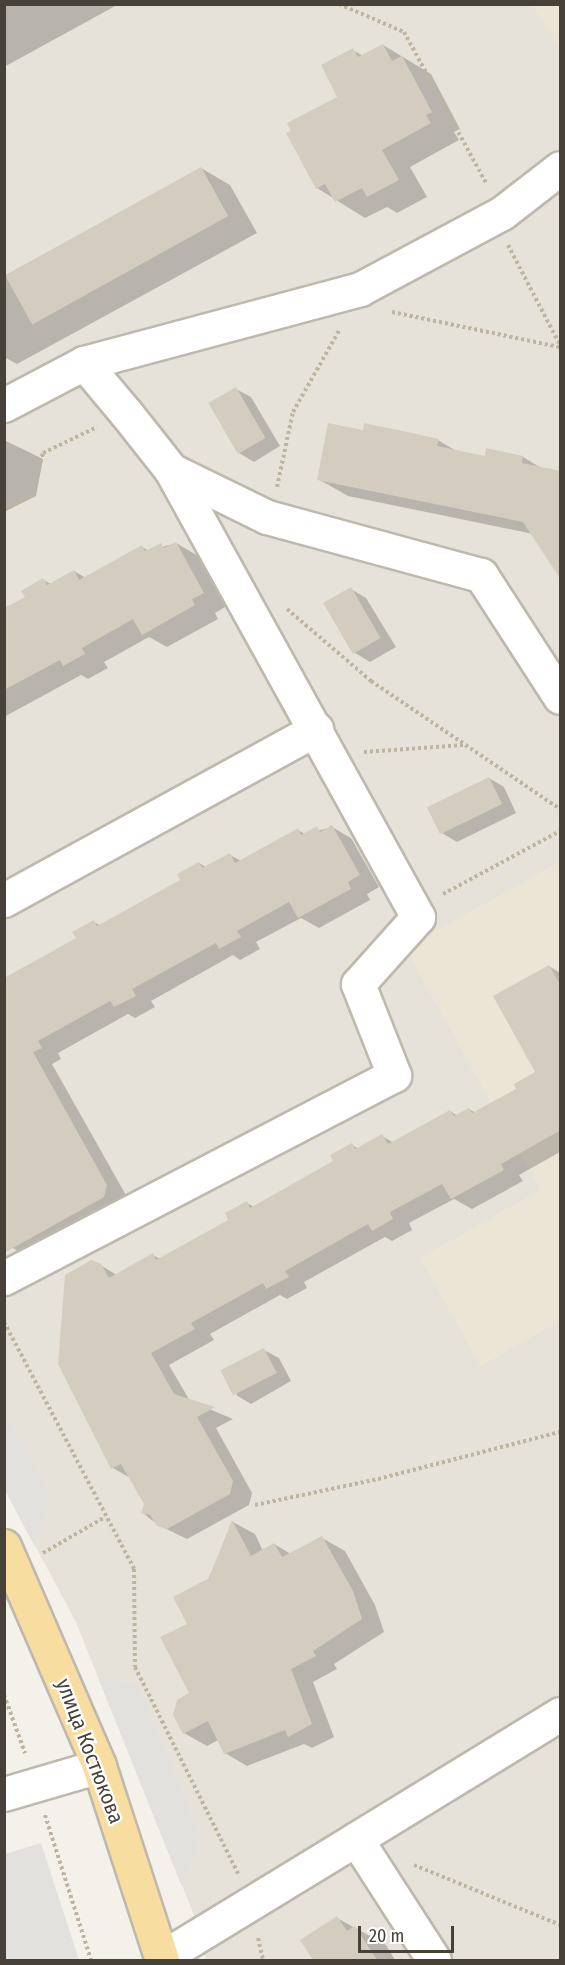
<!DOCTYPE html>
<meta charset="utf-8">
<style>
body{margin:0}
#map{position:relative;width:565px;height:1965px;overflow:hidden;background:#f4f1ea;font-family:"Fira Sans Condensed",sans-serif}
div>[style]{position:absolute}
.residential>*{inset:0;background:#e7e2d9}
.education>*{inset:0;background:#ece5d5}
.parking>*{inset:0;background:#e3e1de}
.shadow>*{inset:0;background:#0003}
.building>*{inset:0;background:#d5ccc0;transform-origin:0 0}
.path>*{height:4px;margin-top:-2px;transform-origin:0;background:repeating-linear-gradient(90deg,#bfb4a0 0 3px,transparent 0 6px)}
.roads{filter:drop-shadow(2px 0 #bfb8ad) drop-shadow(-2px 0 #bfb8ad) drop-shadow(0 2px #bfb8ad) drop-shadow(0 -2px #bfb8ad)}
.minor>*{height:33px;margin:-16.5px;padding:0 16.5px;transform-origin:16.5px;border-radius:16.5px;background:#fff}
.major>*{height:33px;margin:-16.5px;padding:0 16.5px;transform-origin:16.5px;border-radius:16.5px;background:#f7dda0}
span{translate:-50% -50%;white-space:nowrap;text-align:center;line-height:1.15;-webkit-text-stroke:4.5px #fff;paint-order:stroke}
.street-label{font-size:21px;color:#474139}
.frame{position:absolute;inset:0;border:6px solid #474139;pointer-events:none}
.scale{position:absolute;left:358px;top:1926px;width:96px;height:27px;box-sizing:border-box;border:3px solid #474139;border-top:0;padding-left:8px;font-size:18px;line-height:21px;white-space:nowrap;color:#474139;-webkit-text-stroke:4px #fff;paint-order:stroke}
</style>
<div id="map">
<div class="residential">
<div style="clip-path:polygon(4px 5px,560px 5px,560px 1960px,206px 1960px,192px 1910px,75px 1620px,5px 1490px)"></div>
</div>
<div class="education">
<div style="clip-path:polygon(532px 5px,560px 5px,560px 48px)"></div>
<div style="clip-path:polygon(560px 862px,560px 1321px,481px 1366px,420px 1258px,540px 1190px,405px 948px)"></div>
</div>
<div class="parking">
<div style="clip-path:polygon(4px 1410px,50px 1497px,34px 1545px,5px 1490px)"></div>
<div style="clip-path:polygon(97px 1675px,139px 1687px,200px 1837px,182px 1887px)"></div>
<div style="clip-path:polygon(41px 1843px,79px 1960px,5px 1960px,5px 1854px)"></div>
</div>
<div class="shadow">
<div style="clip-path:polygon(4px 4px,119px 4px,4px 67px)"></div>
<div style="clip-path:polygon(383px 45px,431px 74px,460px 129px,454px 132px,459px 140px,410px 167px,427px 197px,397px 213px,387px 207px,365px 218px,317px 188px,288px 134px,339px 97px,353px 50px,363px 56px)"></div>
<div style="clip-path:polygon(201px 168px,230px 185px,257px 233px,17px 364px,4px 357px,4px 276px)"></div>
<div style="clip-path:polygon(236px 389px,251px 397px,280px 446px,254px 462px,239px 453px)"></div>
<div style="clip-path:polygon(364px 432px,438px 440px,458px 452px,486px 457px,523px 457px,543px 469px,533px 534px,348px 496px,318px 479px)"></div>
<div style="clip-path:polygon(4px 440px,43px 459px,36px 496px,4px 512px)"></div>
<div style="clip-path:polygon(176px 543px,200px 557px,227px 606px,215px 613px,218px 619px,167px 647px,149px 637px,104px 662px,108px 668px,88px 679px,81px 675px,4px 717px,4px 610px,27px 598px,43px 580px,51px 584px,74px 571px,86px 578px,142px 547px,149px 551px)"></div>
<div style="clip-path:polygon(351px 589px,366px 598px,396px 647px,370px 662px,355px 653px)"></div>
<div style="clip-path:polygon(489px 778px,504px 787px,516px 813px,457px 842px,442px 833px)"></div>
<div style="clip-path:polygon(332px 827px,351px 838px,379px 887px,367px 894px,370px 900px,319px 928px,301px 918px,256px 942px,260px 949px,240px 960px,233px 955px,151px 1001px,155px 1007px,135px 1018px,128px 1014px,58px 1053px,61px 1059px,52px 1064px,127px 1197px,26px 1255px,5px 1244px,4px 976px,8px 978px,78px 939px,94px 922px,101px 926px,182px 881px,199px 863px,206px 867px,230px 855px,241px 861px,298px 830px,305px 834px)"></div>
<div style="clip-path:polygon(549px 966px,560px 973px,560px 1152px,519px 1175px,523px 1181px,472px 1209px,454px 1199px,409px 1223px,412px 1230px,392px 1241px,385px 1237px,304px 1282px,307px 1288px,287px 1299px,280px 1295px,210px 1334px,214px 1340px,169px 1365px,190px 1401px,233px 1419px,216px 1428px,252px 1493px,249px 1505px,187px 1539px,158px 1525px,143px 1513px,146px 1504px,132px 1479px,113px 1468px,100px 1265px,117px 1275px,153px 1255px,160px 1259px,230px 1220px,247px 1203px,254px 1207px,336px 1162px,352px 1145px,359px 1149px,382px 1136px,394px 1143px,450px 1111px,458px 1116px,469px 1109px,476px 1113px,518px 1089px,537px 1072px)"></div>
<div style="clip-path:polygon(264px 1350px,279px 1358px,291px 1381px,251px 1404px,236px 1395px)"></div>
<div style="clip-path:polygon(233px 1522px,255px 1534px,263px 1551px,274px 1544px,291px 1554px,322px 1538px,345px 1551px,375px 1605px,384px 1632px,334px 1664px,337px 1669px,313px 1682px,334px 1737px,312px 1748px,304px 1744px,247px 1766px,225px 1753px,218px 1740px,207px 1746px,184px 1733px,191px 1694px,189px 1624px)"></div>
<div style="clip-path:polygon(337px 1918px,386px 1945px,395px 1960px,315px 1960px,302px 1940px)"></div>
</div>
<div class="building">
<div style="clip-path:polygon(383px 44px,392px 61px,402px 56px,432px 112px,426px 115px,431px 123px,382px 150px,399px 180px,367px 197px,362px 188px,335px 202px,325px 184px,316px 189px,286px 133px,291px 131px,287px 123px,337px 97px,321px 65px,353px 48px,358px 57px)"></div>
<div style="left:201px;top:167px;width:56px;height:224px;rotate:61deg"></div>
<div style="left:236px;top:387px;width:59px;height:32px;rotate:60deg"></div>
<div style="clip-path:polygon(328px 423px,363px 430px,364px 423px,412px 433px,439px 439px,437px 446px,485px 456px,486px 448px,523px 456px,522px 463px,561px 471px,561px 580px,523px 522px,317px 480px)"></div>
<div style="clip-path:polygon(176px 542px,204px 593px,192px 599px,195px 605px,142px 635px,133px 619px,82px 648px,85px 654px,63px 666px,60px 660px,4px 690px,4px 608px,25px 597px,21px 591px,43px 578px,47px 585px,74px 570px,79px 580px,142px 545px,145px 551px,161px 543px,164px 548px)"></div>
<div style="left:351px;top:587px;width:59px;height:32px;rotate:60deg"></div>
<div style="left:489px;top:777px;width:30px;height:69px;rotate:64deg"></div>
<div style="clip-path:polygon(332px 825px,360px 875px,348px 882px,351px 889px,298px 918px,289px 902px,237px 931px,241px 937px,219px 949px,216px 943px,132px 989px,136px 996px,114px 1007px,110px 1001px,38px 1041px,42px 1048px,33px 1052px,107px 1185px,104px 1197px,4px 1253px,4px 978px,76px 938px,72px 932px,94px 920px,97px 926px,180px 880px,177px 874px,199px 862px,202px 868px,230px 853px,235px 863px,298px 828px,301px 835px,317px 826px,320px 832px)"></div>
<div style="clip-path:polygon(549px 965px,561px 986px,561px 1130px,501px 1164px,504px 1170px,451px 1199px,442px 1184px,390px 1212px,393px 1219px,372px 1231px,368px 1224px,285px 1271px,289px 1277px,266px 1289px,263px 1283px,191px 1323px,195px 1329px,151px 1353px,174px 1394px,215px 1407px,197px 1417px,233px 1481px,230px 1494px,167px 1529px,157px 1526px,150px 1515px,141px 1513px,144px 1504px,121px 1464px,111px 1469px,58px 1364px,65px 1275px,91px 1260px,101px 1264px,109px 1278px,153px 1253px,156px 1260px,228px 1220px,225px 1213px,247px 1201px,250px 1208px,333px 1161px,330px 1155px,352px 1143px,355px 1149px,382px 1134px,388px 1144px,450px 1110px,454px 1116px,469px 1108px,472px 1113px,516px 1089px,514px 1084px,535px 1072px,493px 996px)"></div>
<div style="left:264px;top:1348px;width:28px;height:49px;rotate:63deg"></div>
<div style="clip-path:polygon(232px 1520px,251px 1556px,274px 1543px,282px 1557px,322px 1536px,353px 1591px,362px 1619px,313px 1651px,316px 1656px,291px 1669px,312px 1724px,288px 1737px,285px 1730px,224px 1754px,208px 1721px,183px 1734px,173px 1715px,177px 1700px,189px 1693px,160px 1637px,187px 1624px,173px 1597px,209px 1578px)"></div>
<div style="clip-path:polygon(337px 1916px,347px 1931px,355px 1926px,377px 1960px,313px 1960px,300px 1940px)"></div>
</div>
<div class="path">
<div style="left:339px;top:4px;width:71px;rotate:23.3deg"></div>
<div style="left:404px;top:32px;width:174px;rotate:61.5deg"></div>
<div style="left:508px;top:245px;width:113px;rotate:62.5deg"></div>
<div style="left:392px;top:312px;width:172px;rotate:11.8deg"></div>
<div style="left:277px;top:487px;width:77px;rotate:-78deg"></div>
<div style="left:293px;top:412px;width:95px;rotate:-60.5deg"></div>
<div style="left:4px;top:510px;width:29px;rotate:-27deg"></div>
<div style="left:30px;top:497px;width:46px;rotate:-73.5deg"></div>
<div style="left:43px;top:453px;width:60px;rotate:-25.7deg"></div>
<div style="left:287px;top:609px;width:111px;rotate:40.6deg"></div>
<div style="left:371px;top:681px;width:228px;rotate:34.1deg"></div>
<div style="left:364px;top:752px;width:100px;rotate:-4deg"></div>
<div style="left:443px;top:894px;width:133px;rotate:-28.3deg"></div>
<div style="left:4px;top:1322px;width:279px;rotate:62.2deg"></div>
<div style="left:134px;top:1569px;width:98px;rotate:89.4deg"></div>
<div style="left:135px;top:1667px;width:231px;rotate:63.5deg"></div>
<div style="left:255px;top:1505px;width:126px;rotate:-11.9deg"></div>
<div style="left:378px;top:1479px;width:188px;rotate:-14.5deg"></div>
<div style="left:43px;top:1553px;width:72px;rotate:-30.1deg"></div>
<div style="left:4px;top:1695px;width:62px;rotate:70.1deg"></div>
<div style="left:45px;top:1815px;width:152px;rotate:72.4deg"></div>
<div style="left:414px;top:1865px;width:158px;rotate:22.3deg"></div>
<div style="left:258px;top:1938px;width:23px;rotate:77deg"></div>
</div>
<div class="roads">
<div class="minor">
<div style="left:84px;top:363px;width:286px;rotate:-15deg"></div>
<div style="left:360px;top:289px;width:161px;rotate:-28.2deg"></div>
<div style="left:502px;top:213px;width:73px;rotate:-37.8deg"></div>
<div style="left:4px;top:405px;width:90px;rotate:-27.7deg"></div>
<div style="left:84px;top:363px;width:65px;rotate:50deg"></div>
<div style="left:126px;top:413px;width:73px;rotate:51.7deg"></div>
<div style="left:171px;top:470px;width:511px;rotate:61.08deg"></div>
<div style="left:418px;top:917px;width:90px;rotate:131.8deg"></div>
<div style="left:358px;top:984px;width:98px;rotate:68.4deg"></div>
<div style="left:394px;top:1075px;width:440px;rotate:152.5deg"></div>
<div style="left:171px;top:470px;width:107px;rotate:26.1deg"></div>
<div style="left:267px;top:517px;width:222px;rotate:15.2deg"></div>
<div style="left:481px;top:575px;width:145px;rotate:57.1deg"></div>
<div style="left:4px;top:900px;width:356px;rotate:-28.7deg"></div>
<div style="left:4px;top:1794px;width:99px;rotate:-16.4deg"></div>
<div style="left:356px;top:1839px;width:239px;rotate:-31.5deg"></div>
<div style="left:161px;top:1958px;width:228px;rotate:-31.4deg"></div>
<div style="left:356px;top:1839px;width:144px;rotate:57.2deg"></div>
</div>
<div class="major">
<div style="left:4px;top:1546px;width:240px;rotate:66.6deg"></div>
<div style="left:99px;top:1766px;width:204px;rotate:72deg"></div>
</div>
</div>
<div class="street-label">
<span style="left:90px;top:1751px;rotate:69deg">улица Костюкова</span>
</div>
<div class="frame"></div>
<div class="scale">20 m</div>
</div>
